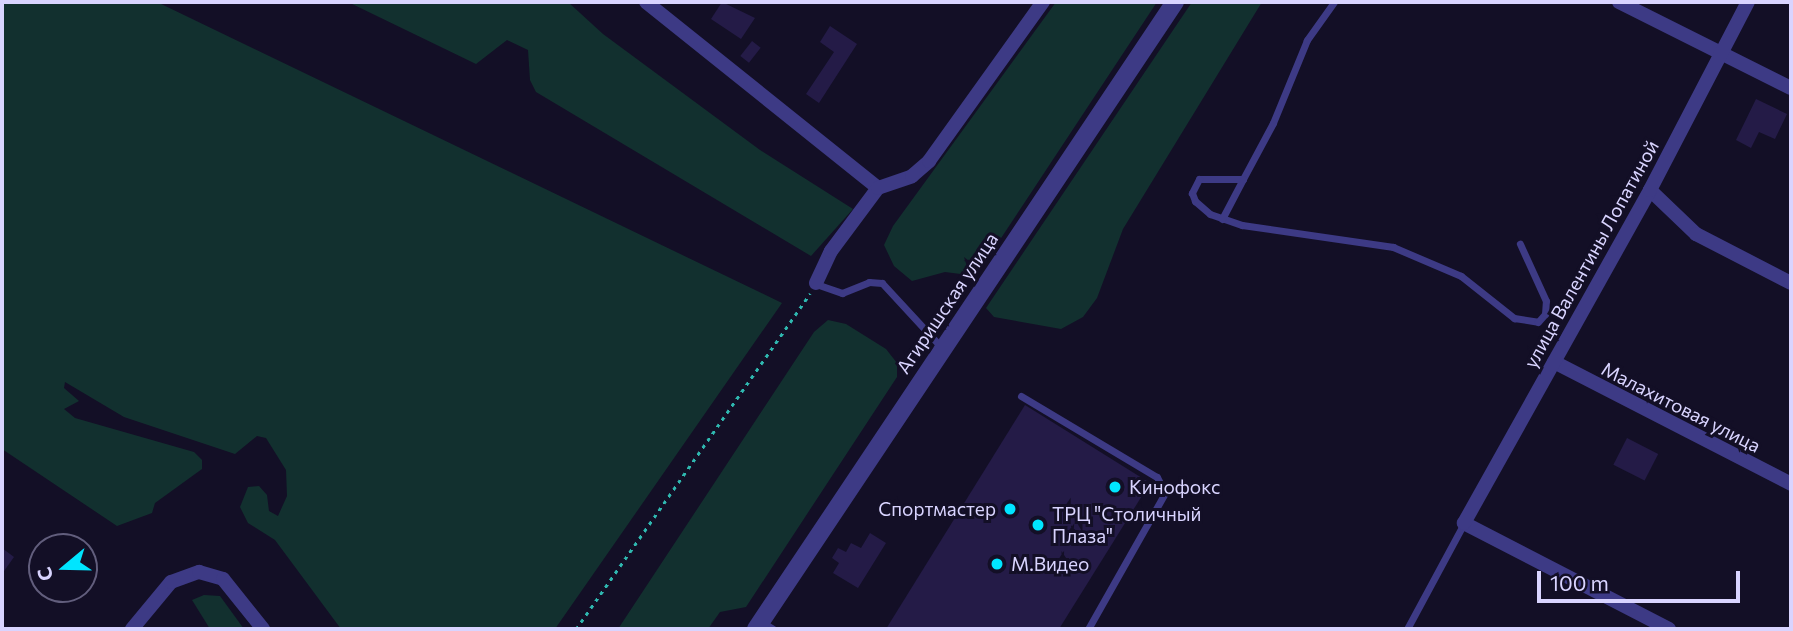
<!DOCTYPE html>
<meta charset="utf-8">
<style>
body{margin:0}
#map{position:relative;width:1793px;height:631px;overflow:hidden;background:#130f26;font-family:Commissioner,sans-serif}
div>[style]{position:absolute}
.green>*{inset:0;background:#12302f}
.building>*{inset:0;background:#241b47;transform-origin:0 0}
.path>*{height:2.5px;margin-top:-1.25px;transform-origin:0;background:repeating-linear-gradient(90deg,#2fb8b0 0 3.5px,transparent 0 8.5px)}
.service>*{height:7px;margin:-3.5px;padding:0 3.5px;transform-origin:3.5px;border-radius:3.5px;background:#3d3a85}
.minor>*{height:14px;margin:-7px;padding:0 7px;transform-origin:7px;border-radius:7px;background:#3d3a85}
.tertiary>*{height:18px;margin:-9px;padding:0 9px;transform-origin:9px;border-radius:9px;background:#3d3a85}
.dots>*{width:19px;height:19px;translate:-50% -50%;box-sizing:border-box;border:4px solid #130f26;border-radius:50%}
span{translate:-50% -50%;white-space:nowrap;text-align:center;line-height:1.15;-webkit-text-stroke:6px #130f26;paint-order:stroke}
.street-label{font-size:19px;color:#d9d4ff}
.poi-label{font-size:19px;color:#d9d4ff}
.left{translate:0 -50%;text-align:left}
.right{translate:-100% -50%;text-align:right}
.frame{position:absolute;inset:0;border:4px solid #d9d4ff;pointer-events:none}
.north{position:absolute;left:28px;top:533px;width:70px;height:70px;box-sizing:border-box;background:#130f26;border:2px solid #625e7d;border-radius:50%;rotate:251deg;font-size:19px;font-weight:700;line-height:28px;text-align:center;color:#d9d4ff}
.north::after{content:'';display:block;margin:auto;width:24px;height:32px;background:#00e5ff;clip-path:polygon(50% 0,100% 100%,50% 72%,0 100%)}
.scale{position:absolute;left:1537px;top:571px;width:203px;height:32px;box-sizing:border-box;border:4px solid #d9d4ff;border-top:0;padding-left:9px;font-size:21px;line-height:24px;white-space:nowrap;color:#d9d4ff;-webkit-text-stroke:5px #130f26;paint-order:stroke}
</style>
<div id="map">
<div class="green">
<div style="clip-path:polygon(2px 2px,157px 2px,782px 303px,555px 629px,341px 629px,275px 540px,248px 523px,240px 507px,248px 487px,259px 486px,267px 495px,269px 511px,278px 516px,287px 496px,286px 470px,266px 438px,257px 436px,235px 454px,124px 417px,65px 382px,64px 388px,79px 401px,64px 409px,75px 418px,194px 452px,202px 460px,202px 469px,155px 503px,152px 513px,117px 526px,2px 449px)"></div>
<div style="clip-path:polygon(348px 2px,568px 2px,603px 34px,760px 150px,853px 209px,811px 256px,536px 92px,530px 80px,528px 50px,507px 40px,476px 64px)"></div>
<div style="clip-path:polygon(1056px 2px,1157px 2px,976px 276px,945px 272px,912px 281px,894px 266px,884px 245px,893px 226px)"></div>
<div style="clip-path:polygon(1192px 2px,1262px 2px,1123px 229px,1097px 298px,1083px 317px,1061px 329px,994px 317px,986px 308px)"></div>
<div style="clip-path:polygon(828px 320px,846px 324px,886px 349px,897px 363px,897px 377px,746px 607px,720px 612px,708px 629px,618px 629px,814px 332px)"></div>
<div style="clip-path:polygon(204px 595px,220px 596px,244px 629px,210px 629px,192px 600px)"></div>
</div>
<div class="building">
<div style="clip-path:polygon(722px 2px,755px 18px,741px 39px,711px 19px)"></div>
<div style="clip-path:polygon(830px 26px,857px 44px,819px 103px,806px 94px,834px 52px,820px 42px)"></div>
<div style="left:752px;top:41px;width:11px;height:19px;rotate:38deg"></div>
<div style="clip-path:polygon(1756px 99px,1787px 114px,1775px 139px,1759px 132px,1751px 148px,1736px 140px)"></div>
<div style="clip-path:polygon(1025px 405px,1150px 483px,1059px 629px,886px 629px)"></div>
<div style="left:1627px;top:438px;width:35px;height:30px;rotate:27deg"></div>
<div style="clip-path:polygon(870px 533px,886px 543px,858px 588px,833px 573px,839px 563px,832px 558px,838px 548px,846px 552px,851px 543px,861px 548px)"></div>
<div style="clip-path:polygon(2px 548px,14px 557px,2px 574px)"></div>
</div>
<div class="path">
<div style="left:576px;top:629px;width:409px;rotate:-55.1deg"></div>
</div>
<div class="service">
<div style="left:1334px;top:2px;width:47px;rotate:125.4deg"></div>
<div style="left:1307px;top:40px;width:90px;rotate:112.3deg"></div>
<div style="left:1273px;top:123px;width:64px;rotate:118.2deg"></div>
<div style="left:1243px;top:179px;width:44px;rotate:180deg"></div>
<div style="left:1199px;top:179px;width:16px;rotate:117deg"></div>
<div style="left:1192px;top:193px;width:9px;rotate:69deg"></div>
<div style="left:1195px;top:201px;width:20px;rotate:41deg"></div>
<div style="left:1210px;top:214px;width:34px;rotate:19deg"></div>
<div style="left:1242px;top:225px;width:153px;rotate:8.3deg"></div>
<div style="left:1393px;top:247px;width:74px;rotate:23.1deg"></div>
<div style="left:1461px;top:276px;width:68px;rotate:38.4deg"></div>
<div style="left:1514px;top:318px;width:24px;rotate:9deg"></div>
<div style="left:1538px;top:322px;width:11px;rotate:-49deg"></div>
<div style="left:1545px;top:314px;width:13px;rotate:-86deg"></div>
<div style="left:1546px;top:301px;width:63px;rotate:-114.5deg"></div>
<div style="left:1222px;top:219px;width:45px;rotate:-62.3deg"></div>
<div style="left:816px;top:284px;width:28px;rotate:19deg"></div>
<div style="left:842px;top:293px;width:29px;rotate:-22deg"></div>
<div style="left:869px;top:282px;width:13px;rotate:4deg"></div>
<div style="left:882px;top:283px;width:88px;rotate:47.3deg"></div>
<div style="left:1021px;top:396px;width:158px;rotate:30.8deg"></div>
<div style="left:1157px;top:477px;width:18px;rotate:63deg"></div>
<div style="left:1165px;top:493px;width:156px;rotate:119.5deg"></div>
<div style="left:762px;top:622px;width:13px;rotate:32deg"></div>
<div style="left:1407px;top:629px;width:120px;rotate:-61.7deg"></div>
</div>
<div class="minor">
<div style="left:646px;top:2px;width:297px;rotate:38.7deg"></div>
<div style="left:1619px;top:2px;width:192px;rotate:26.6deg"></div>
<div style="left:1650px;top:190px;width:64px;rotate:43.7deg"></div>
<div style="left:1696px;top:234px;width:107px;rotate:27.3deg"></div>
<div style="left:816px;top:283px;width:35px;rotate:-65deg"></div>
<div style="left:831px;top:251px;width:79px;rotate:-53.3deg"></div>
<div style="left:878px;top:188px;width:36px;rotate:-19deg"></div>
<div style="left:912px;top:176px;width:23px;rotate:-41deg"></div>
<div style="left:929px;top:161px;width:196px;rotate:-54.4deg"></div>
<div style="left:1554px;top:362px;width:267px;rotate:27.2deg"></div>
<div style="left:132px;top:629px;width:61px;rotate:-50.3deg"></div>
<div style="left:171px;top:582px;width:30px;rotate:-20deg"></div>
<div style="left:199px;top:572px;width:25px;rotate:16deg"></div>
<div style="left:223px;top:579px;width:64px;rotate:51.3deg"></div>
<div style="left:1669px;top:629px;width:231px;rotate:-152.7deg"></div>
<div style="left:1464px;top:523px;width:381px;rotate:-60.8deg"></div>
<div style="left:1650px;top:190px;width:212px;rotate:-62.5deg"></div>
</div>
<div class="tertiary">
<div style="left:756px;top:629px;width:754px;rotate:-56.25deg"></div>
</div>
<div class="dots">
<div style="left:1115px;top:487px;background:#00e5ff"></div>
<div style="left:1010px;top:509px;background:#00e5ff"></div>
<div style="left:1038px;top:525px;background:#00e5ff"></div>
<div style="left:997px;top:564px;background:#00e5ff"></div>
</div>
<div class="street-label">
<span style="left:1591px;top:254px;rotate:-61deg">улица Валентины Лопатиной</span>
<span style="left:947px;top:303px;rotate:-56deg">Агиришская улица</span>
<span style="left:1681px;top:407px;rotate:27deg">Малахитовая улица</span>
</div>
<div class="poi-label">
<span class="left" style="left:1129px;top:487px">Кинофокс</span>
<span class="right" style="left:996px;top:509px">Спортмастер</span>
<span class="left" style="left:1052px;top:525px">ТРЦ "Столичный<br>Плаза"</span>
<span class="left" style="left:1011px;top:564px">М.Видео</span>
</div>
<div class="frame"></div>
<div class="north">С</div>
<div class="scale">100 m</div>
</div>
